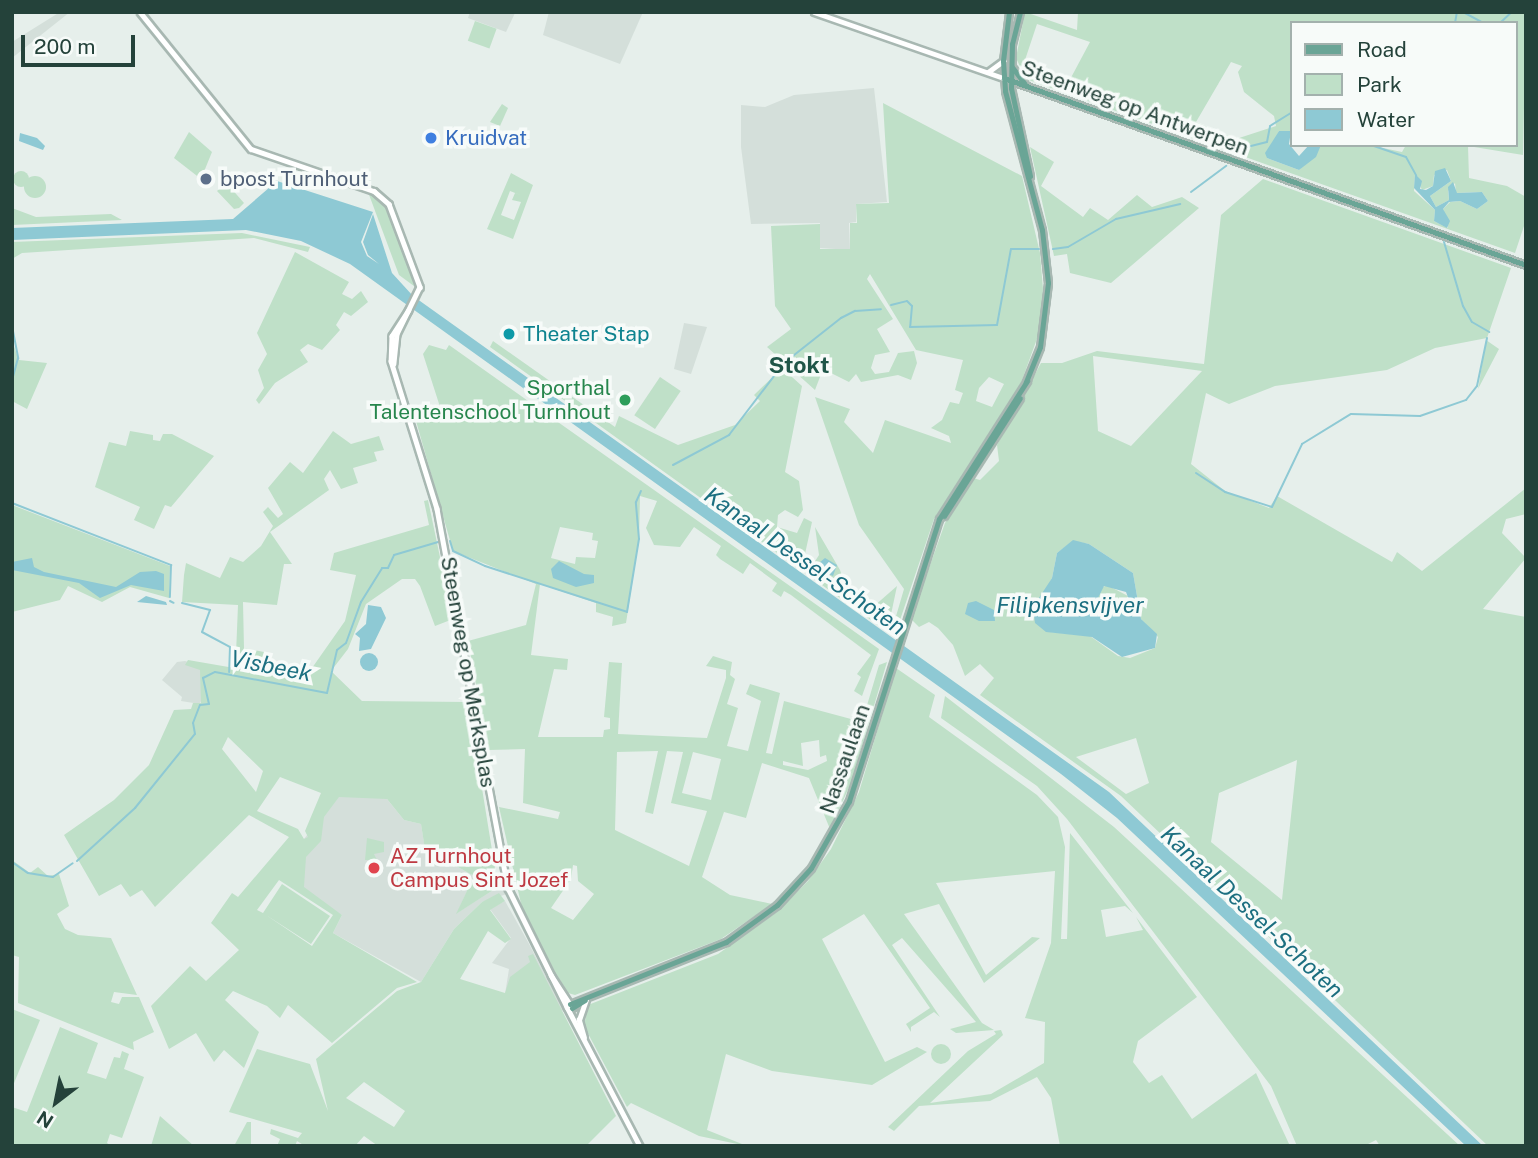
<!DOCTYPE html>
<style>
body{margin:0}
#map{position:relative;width:1538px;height:1158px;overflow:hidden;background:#e6efeb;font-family:"Public Sans",sans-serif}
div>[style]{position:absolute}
.built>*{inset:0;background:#d4dfda}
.green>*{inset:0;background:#bfe0c8;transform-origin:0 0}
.round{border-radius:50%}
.water>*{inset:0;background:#8ec9d4}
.stream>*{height:2px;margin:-1px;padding:0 1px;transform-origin:1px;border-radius:1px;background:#8ec9d4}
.roads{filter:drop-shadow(2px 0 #a8b8b2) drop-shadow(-2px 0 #a8b8b2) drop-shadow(0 2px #a8b8b2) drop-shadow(0 -2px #a8b8b2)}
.tertiary>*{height:4.5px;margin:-2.25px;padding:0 2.25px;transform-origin:2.25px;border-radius:2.25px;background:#fff}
.secondary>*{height:4.5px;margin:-2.25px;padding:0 2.25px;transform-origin:2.25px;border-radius:2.25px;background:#fff}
.primary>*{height:5px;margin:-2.5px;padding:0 2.5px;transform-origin:2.5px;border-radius:2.5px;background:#6aa596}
.dots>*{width:19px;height:19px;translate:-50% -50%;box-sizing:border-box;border:4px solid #f7fbf9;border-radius:50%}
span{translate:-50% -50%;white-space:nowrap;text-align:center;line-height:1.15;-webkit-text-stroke:7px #f7fbf9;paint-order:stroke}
.street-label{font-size:21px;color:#24423a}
.shop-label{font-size:21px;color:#366cbe}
.left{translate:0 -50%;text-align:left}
.service-label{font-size:21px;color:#4e5e75}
.culture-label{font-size:21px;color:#0d838f}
.leisure-label{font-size:21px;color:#27864d}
.right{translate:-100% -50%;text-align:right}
.health-label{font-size:21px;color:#be3a42}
.neighbourhood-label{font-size:23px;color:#1f5548;font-weight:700}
.water-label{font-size:23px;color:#1c6f80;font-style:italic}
.frame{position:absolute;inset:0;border:14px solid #24423a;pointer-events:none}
.legend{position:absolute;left:1290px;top:21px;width:228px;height:126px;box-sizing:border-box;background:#f7fbf9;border:2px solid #a3b1ad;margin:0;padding:9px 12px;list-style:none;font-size:21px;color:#24423a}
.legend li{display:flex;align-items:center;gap:14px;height:35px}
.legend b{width:35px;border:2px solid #a3b1ad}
.north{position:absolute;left:21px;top:1067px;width:70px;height:70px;-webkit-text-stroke:5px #f7fbf9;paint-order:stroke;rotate:212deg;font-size:19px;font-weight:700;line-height:28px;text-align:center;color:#24423a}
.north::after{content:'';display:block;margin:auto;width:24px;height:32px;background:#24423a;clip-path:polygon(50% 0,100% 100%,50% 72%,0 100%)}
.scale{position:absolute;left:21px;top:35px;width:114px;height:32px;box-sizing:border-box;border:4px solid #24423a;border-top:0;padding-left:9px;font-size:21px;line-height:24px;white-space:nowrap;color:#24423a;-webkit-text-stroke:5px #f7fbf9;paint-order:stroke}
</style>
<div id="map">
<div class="built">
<div style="clip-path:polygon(60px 12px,70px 12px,12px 58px,12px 42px)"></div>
<div style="clip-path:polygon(470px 12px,513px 12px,515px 13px,506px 32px,468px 18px)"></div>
<div style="clip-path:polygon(549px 12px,643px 12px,620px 64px,543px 35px)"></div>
<div style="clip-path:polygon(874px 88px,887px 202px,856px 204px,856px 222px,849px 223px,850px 250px,820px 248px,820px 223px,751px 224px,741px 147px,741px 105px,765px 107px,794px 95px)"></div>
<div style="clip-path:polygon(684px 323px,707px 327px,691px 374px,674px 369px)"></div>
<div style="clip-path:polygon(185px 661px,213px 669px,202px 678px,205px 689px,200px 704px,181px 701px,182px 697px,162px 680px,177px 662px)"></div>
<div style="clip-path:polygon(360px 766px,404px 820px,421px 824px,426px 855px,438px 856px,474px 876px,457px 913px,498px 887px,503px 885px,507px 894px,482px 902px,454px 929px,421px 982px,333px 933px,342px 915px,291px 887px,304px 839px)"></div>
<div style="clip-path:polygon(505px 901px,528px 942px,564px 1011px,505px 994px,509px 969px,492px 963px,511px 938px,490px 909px)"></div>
</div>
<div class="green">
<div style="clip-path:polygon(evenodd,1025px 12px,1077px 30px,1078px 12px,1526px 12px,1523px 155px,1468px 146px,1469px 178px,1507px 186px,1526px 197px,1526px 220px,1515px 253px,1026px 79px,1016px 58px,1025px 12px,1291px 23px,1515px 23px,1515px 145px,1406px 145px,1402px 152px,1369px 145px,1321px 145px,1299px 170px,1267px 158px,1279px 131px,1291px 131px,1291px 23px,1025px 12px,1037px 24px,1090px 42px,1066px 87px,1022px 69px,1037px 24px,1025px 12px,1231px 62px,1242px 66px,1238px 72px,1244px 92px,1274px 116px,1276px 126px,1236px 139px,1196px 122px,1231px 62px,1025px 12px,1447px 170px,1451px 181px,1430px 196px,1436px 207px,1449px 200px,1448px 191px,1455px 183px,1456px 193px,1482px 192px,1488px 201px,1477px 209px,1460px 201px,1450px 202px,1443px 209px,1448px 228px,1434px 221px,1435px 210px,1414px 191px,1415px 174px,1422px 190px,1433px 186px,1434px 175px,1447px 170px)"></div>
<div style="left:475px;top:21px;width:23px;height:21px;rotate:20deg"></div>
<div style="clip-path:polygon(evenodd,883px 103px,1022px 176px,1040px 253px,1043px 289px,1038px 336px,1017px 394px,934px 519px,899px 623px,894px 623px,904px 589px,859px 525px,815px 397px,850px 409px,844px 422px,873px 453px,885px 420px,951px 443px,949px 436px,931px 428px,942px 420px,950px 402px,959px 404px,963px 393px,955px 390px,963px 360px,916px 350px,870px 274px,867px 279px,893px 319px,877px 329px,890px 352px,875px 355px,871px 368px,875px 374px,889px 372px,898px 353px,914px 351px,917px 363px,911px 380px,898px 375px,861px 382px,856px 374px,849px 382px,823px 369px,815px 390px,767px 347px,791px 329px,775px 306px,771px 226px,820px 224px,820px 249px,850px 249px,850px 223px,857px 223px,856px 204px,889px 203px,883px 103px,989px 377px,1004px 384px,992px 407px,976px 401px,979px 388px,989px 377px)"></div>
<div style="clip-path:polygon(502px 104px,508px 108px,500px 126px,490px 122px)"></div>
<div style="clip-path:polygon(189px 132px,212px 152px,201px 179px,174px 158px)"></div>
<div style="clip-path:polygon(1030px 147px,1054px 162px,1041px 186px,1083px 217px,1090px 208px,1108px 220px,1137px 195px,1152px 207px,1182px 197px,1199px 208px,1111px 283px,1070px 273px,1067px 254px,1054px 256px)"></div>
<div class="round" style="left:13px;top:171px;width:16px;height:16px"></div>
<div style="clip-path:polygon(evenodd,511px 173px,533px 185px,513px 239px,487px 229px,511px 173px,510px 191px,523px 196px,515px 193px,512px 200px,521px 202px,514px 220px,501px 215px,510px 191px)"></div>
<div class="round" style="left:24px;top:176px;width:22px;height:22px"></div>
<div style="clip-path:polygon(233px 176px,230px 187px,244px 203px,239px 208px,234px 209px,217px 191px)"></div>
<div style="clip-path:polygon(evenodd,1263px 179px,1511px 268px,1487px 338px,1435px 348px,1387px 370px,1275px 386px,1229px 404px,1206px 393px,1191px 464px,1225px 491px,1269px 508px,1277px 496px,1392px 562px,1397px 552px,1422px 571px,1526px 488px,1526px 514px,1506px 519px,1502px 533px,1526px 558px,1483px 609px,1526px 617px,1526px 1146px,1488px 1146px,1121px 796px,980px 695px,994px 678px,980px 664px,965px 676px,953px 645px,938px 628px,929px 622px,919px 627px,911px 619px,945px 523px,973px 478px,980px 480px,999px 461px,997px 445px,1041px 363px,1062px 363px,1097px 351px,1204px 364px,1221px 215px,1263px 179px,1093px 356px,1202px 371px,1131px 446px,1098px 431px,1093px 356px,1263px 179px,1073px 541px,1089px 544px,1133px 573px,1141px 619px,1158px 637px,1155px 648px,1130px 658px,1118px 656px,1090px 636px,1050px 632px,1033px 616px,1052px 578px,1057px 553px,1073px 541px,1263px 179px,1136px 738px,1149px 783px,1126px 794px,1076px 757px,1136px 738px,1263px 179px,1297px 760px,1282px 900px,1211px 842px,1219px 793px,1297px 760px)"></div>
<div style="clip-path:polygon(368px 192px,388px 209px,418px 289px,399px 275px)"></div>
<div style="clip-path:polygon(12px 208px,36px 217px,111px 214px,122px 220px,12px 225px)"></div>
<div style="clip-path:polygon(242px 233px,310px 247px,308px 252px,254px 238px,22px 253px,12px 259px,12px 242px)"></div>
<div style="clip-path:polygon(295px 252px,349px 282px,342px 294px,352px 299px,361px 291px,368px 302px,351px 316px,344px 312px,336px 325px,340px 330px,322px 350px,308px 344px,300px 350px,308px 362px,275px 383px,259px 404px,256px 400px,264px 388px,258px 370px,267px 354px,257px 333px)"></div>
<div style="clip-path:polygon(1486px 340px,1499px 349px,1478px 389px,1479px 384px)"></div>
<div style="clip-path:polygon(12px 341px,19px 360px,47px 363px,27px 409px,12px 401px)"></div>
<div style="clip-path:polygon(493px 341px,615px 427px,619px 416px,678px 445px,735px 425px,760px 401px,754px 395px,782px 368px,802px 386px,785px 472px,799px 481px,803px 510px,798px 517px,785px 510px,778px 515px,777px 527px,797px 533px,804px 518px,812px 522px,803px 563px,812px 566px,819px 555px,815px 527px,840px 570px,842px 576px,833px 588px,852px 603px,873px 607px,897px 586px,889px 624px,882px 628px,490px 347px)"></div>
<div style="clip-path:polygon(evenodd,429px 345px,446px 350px,449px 345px,879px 649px,862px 696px,854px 691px,861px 677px,857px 674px,871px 655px,791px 595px,784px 591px,781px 597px,772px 591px,777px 583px,750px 563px,743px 574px,720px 559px,716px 555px,721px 546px,694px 527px,680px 547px,654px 545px,646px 528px,657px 501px,640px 496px,639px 539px,626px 623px,612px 626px,613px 617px,596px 612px,596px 603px,540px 584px,531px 655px,568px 659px,567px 670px,554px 669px,538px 737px,603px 737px,604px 730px,610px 729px,610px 718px,604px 717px,609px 662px,622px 663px,618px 734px,707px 738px,726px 678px,726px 670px,706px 666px,713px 656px,732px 662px,730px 675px,735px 679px,727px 704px,738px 708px,727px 746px,748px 751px,761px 701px,746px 694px,750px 684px,780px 693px,766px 753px,772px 754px,784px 701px,851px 719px,860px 706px,863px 709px,854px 749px,879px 665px,887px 662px,851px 783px,830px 829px,809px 778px,762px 763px,746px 818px,724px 812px,702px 877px,730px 895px,772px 904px,721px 939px,575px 995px,568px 993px,555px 972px,522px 908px,499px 807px,558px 819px,560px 812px,523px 803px,525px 749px,488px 750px,468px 641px,526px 625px,536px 584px,453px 551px,416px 421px,442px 413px,423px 354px,429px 345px,560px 527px,593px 533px,592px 540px,598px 541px,595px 558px,576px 557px,575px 564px,551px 558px,560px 527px,429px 345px,819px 740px,820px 757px,826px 755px,827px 761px,808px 770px,783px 765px,783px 761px,803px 766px,801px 743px,819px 740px,429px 345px,658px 751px,645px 812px,653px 814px,667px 751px,683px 752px,671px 803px,707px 811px,689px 866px,615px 830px,617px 752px,658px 751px,429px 345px,693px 752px,721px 759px,711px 800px,682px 793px,693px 752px,429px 345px,573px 865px,577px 866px,578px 881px,594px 894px,573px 920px,551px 908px,571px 879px,573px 865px)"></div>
<div style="left:660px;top:377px;width:25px;height:46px;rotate:34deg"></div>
<div style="clip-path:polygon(130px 431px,153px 435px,153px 440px,160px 441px,163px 434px,172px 434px,214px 456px,171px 507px,165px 505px,154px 529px,134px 520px,140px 507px,95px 487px,109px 442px,126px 446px)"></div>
<div style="clip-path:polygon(evenodd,333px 431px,351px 444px,379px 436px,384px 450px,374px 452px,377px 461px,353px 468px,358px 483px,341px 489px,330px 470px,324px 479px,329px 490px,270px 532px,292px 564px,284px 564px,277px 605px,243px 602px,244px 648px,264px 652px,266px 661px,312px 668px,345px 621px,356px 575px,330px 570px,334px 553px,429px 525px,424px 501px,428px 500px,453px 619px,435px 626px,420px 586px,415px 579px,402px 579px,366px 604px,348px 649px,331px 671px,362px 701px,468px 702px,498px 887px,456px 914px,474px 876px,438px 856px,426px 856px,421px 824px,404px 820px,387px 799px,339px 797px,324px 817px,321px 841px,306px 857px,304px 887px,342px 915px,333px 933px,417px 982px,397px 988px,332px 1043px,288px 1005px,280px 1018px,267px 1006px,233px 991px,225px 1000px,259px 1032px,244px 1068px,224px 1050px,214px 1062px,196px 1033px,169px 1049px,151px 1006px,190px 966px,206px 981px,239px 950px,211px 923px,232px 893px,238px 897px,289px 837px,249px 815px,155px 907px,142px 890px,130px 897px,121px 884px,99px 896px,64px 835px,114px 800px,149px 765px,174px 710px,191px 709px,193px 703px,201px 703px,200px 670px,185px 665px,188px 660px,292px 678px,294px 670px,256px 664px,256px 657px,236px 654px,238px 605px,182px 602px,184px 575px,186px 563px,220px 578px,230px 557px,243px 562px,261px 546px,273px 526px,263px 512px,268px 507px,278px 518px,283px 514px,268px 488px,290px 462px,303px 473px,333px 431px,228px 737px,263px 771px,256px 792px,222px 749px,228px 737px,333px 431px,280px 777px,321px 793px,305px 831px,308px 837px,304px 839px,298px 829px,257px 811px,280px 777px,333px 431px,279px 880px,333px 915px,312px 946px,266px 915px,311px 944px,330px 916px,282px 884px,263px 913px,257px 910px,279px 880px)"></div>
<div style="clip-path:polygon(12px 505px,170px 566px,169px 598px,130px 587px,102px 602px,68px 586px,60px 600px,12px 612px)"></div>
<div style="clip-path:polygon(1107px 585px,1128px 596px,1122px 612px,1109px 609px,1098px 598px,1099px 589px)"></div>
<div style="clip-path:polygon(896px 668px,935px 695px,929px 717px,1037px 795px,1058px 817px,1065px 847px,1061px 939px,1067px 939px,1070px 833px,1133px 913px,1125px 906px,1101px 910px,1106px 937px,1143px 930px,1136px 917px,1197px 997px,1138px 1041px,1133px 1062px,1149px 1083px,1162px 1075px,1192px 1119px,1256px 1073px,1290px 1146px,1060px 1146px,1051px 1098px,1037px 1077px,990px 1101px,919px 1106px,894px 1131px,888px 1127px,968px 1051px,996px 1034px,994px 1031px,1001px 1030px,1003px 1035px,930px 1103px,991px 1094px,1044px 1063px,1045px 1022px,1025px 1018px,1051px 943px,1055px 871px,936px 883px,986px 975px,1032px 937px,1040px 938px,984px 983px,939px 904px,904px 914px,982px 1023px,994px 1030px,956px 1033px,950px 1029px,976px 1022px,902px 938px,892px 945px,940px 1017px,934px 1012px,911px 1027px,911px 1032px,906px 1024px,930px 1008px,864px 914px,822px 939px,885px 1062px,917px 1047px,927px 1052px,872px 1085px,772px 1071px,726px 1054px,707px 1130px,747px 1146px,699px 1136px,631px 1103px,627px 1107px,584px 1026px,588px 1005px,718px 954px,777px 912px,808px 881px,831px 849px,859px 792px)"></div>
<div style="clip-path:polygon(945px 696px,1114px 827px,1460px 1146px,1380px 1146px,1376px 1140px,1364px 1146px,1297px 1146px,1271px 1086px,1067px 819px,1037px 786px,941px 718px)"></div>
<div style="clip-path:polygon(367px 838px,384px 842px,384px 852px,374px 854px,377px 860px,365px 860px)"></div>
<div style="clip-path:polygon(12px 860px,30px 873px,38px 867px,48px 876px,59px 874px,69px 906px,57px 914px,65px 929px,78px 935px,111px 938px,137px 995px,114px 992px,111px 1002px,119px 1004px,122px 997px,139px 997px,154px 1032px,133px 1042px,134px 1050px,18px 1003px,19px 957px,12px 955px)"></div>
<div style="clip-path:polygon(evenodd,499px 893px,505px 901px,490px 910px,511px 939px,505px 943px,488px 931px,460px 979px,505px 993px,510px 977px,530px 962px,528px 956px,533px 954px,616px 1116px,586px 1146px,378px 1146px,364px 1136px,355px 1146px,305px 1146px,297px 1141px,295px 1146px,277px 1146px,280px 1139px,270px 1134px,271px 1129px,298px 1138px,302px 1133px,229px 1112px,257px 1049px,310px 1064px,328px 1111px,316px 1059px,397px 991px,421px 982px,454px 929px,482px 902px,499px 893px,364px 1082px,405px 1111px,394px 1127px,346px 1098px,364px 1082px)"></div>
<div style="clip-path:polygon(12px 1009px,40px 1020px,12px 1088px)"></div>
<div style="clip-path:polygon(60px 1027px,98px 1043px,87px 1073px,106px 1079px,114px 1057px,120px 1058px,122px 1051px,129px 1054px,124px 1069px,144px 1077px,122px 1138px,110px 1134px,107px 1143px,111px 1146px,12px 1146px,12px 1107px,27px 1112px)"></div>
<div class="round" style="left:931px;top:1044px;width:20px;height:20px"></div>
<div style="clip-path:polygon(160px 1116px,194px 1146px,151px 1146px)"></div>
<div style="clip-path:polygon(247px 1122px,251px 1122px,251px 1146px,234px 1146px)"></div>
</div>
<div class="water">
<div style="clip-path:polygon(1279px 131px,1291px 131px,1289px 144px,1299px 156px,1309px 145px,1321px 145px,1316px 157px,1299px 170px,1267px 158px,1265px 153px)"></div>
<div style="clip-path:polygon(20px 133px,37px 138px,45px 146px,43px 150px,19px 141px)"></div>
<div style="clip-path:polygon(1445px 168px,1451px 181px,1430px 196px,1436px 207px,1449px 200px,1448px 187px,1453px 182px,1457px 193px,1482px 192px,1488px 201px,1477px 209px,1460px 201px,1449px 202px,1443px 209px,1450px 221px,1447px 228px,1434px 221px,1435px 210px,1414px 188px,1415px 174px,1422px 181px,1420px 189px,1426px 190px,1433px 186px,1435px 171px)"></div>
<div style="clip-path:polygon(277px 181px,373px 212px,361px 242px,367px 256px,379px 264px,368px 255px,363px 242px,373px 214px,392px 273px,413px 296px,1109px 792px,1483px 1146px,1466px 1146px,1117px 818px,1061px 774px,350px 264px,301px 241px,246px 230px,12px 240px,12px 228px,233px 219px)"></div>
<div style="clip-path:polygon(evenodd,1073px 540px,1089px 544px,1133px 573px,1141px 619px,1157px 634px,1155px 648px,1122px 657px,1092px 637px,1046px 632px,1035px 623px,1033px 607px,1052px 578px,1057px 553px,1073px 540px,1104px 586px,1126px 592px,1129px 600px,1121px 612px,1111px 611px,1098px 598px,1104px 586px)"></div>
<div style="clip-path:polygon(32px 558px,34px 567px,44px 572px,116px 587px,140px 572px,156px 571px,164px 574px,164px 591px,131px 585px,100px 598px,79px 583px,12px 570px,12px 562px)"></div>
<div style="clip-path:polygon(825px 558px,837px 565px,833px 576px,814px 567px)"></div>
<div style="clip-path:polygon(559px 561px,584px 574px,594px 575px,594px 583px,576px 587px,553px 578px,551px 569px)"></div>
<div style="clip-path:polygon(146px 596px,166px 602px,167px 605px,137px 602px)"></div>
<div style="clip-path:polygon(976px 601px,994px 610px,995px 621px,979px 621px,965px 614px,968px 603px)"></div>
<div style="clip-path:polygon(368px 605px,381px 607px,386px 618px,371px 649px,359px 651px,360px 638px,355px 634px,366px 624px)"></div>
<div class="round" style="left:360px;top:653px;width:18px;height:18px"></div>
</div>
<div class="stream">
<div style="left:1463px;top:12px;width:24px;rotate:28deg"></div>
<div style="left:1455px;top:23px;width:11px;rotate:-80deg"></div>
<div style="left:1500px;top:23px;width:16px;rotate:-43deg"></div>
<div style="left:1371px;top:145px;width:37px;rotate:19deg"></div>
<div style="left:1406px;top:157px;width:21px;rotate:61deg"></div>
<div style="left:1231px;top:151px;width:37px;rotate:-14deg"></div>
<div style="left:1267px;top:142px;width:16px;rotate:-79deg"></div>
<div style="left:1270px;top:126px;width:25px;rotate:-32deg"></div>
<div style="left:1191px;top:192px;width:44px;rotate:-36.6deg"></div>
<div style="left:1444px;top:242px;width:67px;rotate:73.5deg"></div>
<div style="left:1463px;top:306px;width:18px;rotate:61deg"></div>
<div style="left:1472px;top:322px;width:20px;rotate:30deg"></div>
<div style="left:1053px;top:249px;width:15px;rotate:-8deg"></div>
<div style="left:1068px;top:247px;width:56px;rotate:-30.3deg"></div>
<div style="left:1116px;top:219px;width:66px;rotate:-13.2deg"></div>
<div style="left:891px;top:305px;width:16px;rotate:-14deg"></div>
<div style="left:907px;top:301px;width:7px;rotate:45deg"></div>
<div style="left:912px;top:306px;width:21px;rotate:95deg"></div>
<div style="left:910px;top:327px;width:87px;rotate:-1.3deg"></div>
<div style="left:997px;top:325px;width:77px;rotate:-79.6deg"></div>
<div style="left:1011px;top:249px;width:28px"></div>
<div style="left:12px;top:326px;width:33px;rotate:79deg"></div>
<div style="left:18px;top:358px;width:24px;rotate:105deg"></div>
<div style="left:784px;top:363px;width:73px;rotate:-38.3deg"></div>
<div style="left:841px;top:318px;width:16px;rotate:-27deg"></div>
<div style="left:855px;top:311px;width:26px;rotate:-4deg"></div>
<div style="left:673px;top:465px;width:64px;rotate:-28.2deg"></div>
<div style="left:729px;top:435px;width:86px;rotate:-52.6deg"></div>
<div style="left:1196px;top:473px;width:35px;rotate:33deg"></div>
<div style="left:1225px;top:492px;width:49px;rotate:17.7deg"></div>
<div style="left:1272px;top:507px;width:70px;rotate:-64.5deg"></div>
<div style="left:1302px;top:444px;width:57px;rotate:-31.5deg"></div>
<div style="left:1351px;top:414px;width:69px;rotate:1.7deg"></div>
<div style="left:1420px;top:416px;width:49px;rotate:-19.2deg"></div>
<div style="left:1466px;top:400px;width:18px;rotate:-52deg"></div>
<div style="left:1477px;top:386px;width:49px;rotate:-78.2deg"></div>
<div style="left:12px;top:503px;width:171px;rotate:21.3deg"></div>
<div style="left:171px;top:565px;width:32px;rotate:92deg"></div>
<div style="left:450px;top:541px;width:10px;rotate:73deg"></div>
<div style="left:453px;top:551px;width:35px;rotate:25deg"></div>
<div style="left:485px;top:566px;width:149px;rotate:17.9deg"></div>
<div style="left:627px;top:612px;width:74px;rotate:-80.7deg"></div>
<div style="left:639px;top:539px;width:37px;rotate:-95deg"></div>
<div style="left:636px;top:502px;width:12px;rotate:-66deg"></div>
<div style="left:170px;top:601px;width:4px;rotate:27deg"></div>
<div style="left:182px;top:603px;width:29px;rotate:14deg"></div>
<div style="left:210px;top:610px;width:23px;rotate:110deg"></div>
<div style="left:202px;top:632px;width:32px;rotate:28deg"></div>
<div style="left:230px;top:647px;width:25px;rotate:92deg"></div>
<div style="left:77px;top:861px;width:79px;rotate:-42.4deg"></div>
<div style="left:135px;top:808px;width:95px;rotate:-51deg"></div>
<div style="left:195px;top:734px;width:11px;rotate:-100deg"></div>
<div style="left:193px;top:723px;width:19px;rotate:-69deg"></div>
<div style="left:200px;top:705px;width:9px;rotate:-6deg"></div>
<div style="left:209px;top:704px;width:27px;rotate:-103deg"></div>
<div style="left:203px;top:678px;width:13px;rotate:-27deg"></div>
<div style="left:215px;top:672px;width:114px;rotate:10.6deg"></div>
<div style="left:327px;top:693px;width:44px;rotate:-76.9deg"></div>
<div style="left:337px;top:650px;width:11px;rotate:-38deg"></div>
<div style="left:346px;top:643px;width:44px;rotate:-69.9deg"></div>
<div style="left:361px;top:602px;width:40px;rotate:-58deg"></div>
<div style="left:382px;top:568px;width:6px"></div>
<div style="left:388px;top:568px;width:14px;rotate:-65deg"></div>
<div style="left:394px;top:555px;width:46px;rotate:-16.5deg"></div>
<div style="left:12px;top:862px;width:19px;rotate:35deg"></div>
<div style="left:28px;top:873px;width:25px;rotate:9deg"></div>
<div style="left:53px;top:877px;width:24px;rotate:-35deg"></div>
</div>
<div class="roads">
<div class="tertiary">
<div style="left:140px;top:12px;width:176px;rotate:51deg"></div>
<div style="left:251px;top:149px;width:130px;rotate:18.9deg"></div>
<div style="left:374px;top:191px;width:20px;rotate:41deg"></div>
<div style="left:389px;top:204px;width:89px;rotate:69.5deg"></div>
<div style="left:420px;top:287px;width:52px;rotate:116.1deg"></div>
<div style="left:397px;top:334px;width:30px;rotate:96deg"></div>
<div style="left:814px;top:12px;width:201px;rotate:19.2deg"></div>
<div style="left:988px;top:72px;width:19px;rotate:-36deg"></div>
<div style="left:409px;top:310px;width:31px;rotate:123deg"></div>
<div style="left:392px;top:336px;width:25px;rotate:92deg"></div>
<div style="left:391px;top:361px;width:155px;rotate:72.7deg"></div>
<div style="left:437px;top:509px;width:386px;rotate:79.4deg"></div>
<div style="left:508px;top:888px;width:133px;rotate:63.6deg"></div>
<div style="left:551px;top:975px;width:35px;rotate:57deg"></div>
</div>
<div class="secondary">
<div style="left:567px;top:1007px;width:157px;rotate:62.3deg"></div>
<div style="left:584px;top:1038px;width:19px;rotate:-106deg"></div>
<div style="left:579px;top:1020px;width:21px;rotate:-71deg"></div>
</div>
<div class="primary">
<div style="left:1009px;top:12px;width:49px;rotate:97deg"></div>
<div style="left:1003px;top:61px;width:30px;rotate:86deg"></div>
<div style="left:1005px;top:91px;width:144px;rotate:75.1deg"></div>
<div style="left:1042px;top:230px;width:53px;rotate:83.5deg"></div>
<div style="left:1048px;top:283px;width:64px;rotate:97.1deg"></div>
<div style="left:1040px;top:347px;width:38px;rotate:112deg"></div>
<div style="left:1020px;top:12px;width:33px;rotate:104deg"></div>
<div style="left:1012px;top:44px;width:44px;rotate:91.3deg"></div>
<div style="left:1011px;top:88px;width:90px;rotate:77.8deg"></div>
<div style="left:1012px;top:67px;width:21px;rotate:53deg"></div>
<div style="left:1004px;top:78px;width:554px;rotate:19.71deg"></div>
<div style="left:944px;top:516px;width:140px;rotate:-57.2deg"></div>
<div style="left:570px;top:1004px;width:168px;rotate:-21.7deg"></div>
<div style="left:726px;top:942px;width:63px;rotate:-36deg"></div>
<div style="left:777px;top:905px;width:50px;rotate:-47.4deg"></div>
<div style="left:811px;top:868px;width:77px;rotate:-60.4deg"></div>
<div style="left:849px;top:801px;width:296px;rotate:-72.3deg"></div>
<div style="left:939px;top:519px;width:164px;rotate:-57.5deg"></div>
<div style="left:572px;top:1008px;width:15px;rotate:-32deg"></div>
</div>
</div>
<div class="dots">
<div style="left:431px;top:138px;background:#3f7fe0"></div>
<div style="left:206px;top:179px;background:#5c6f8a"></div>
<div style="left:509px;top:334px;background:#0f9aa8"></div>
<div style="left:625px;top:400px;background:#2e9e5b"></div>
<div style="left:374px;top:868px;background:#e0444e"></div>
</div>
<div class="street-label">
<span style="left:1135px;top:108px;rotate:20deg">Steenweg op Antwerpen</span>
<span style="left:468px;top:672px;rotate:80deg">Steenweg op Merksplas</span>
<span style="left:845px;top:759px;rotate:-71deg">Nassaulaan</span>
</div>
<div class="shop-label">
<span class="left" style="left:445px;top:138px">Kruidvat</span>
</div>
<div class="service-label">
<span class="left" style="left:220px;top:179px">bpost Turnhout</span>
</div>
<div class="culture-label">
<span class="left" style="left:523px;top:334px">Theater Stap</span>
</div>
<div class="leisure-label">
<span class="right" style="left:611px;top:400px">Sporthal<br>Talentenschool Turnhout</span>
</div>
<div class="health-label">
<span class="left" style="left:390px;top:868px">AZ Turnhout<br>Campus Sint Jozef</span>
</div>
<div class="neighbourhood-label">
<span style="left:799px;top:365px">Stokt</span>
</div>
<div class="water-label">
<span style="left:805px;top:561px;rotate:35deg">Kanaal Dessel-Schoten</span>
<span style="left:1070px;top:605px">Filipkensvijver</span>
<span style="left:271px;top:666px;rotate:11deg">Visbeek</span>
<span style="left:1252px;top:912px;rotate:43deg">Kanaal Dessel-Schoten</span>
</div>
<div class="frame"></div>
<ul class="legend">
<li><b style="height:9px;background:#6aa596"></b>Road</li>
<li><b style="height:19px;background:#bfe0c8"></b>Park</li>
<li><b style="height:19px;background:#8ec9d4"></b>Water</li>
</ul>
<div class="north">N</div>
<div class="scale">200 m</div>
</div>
